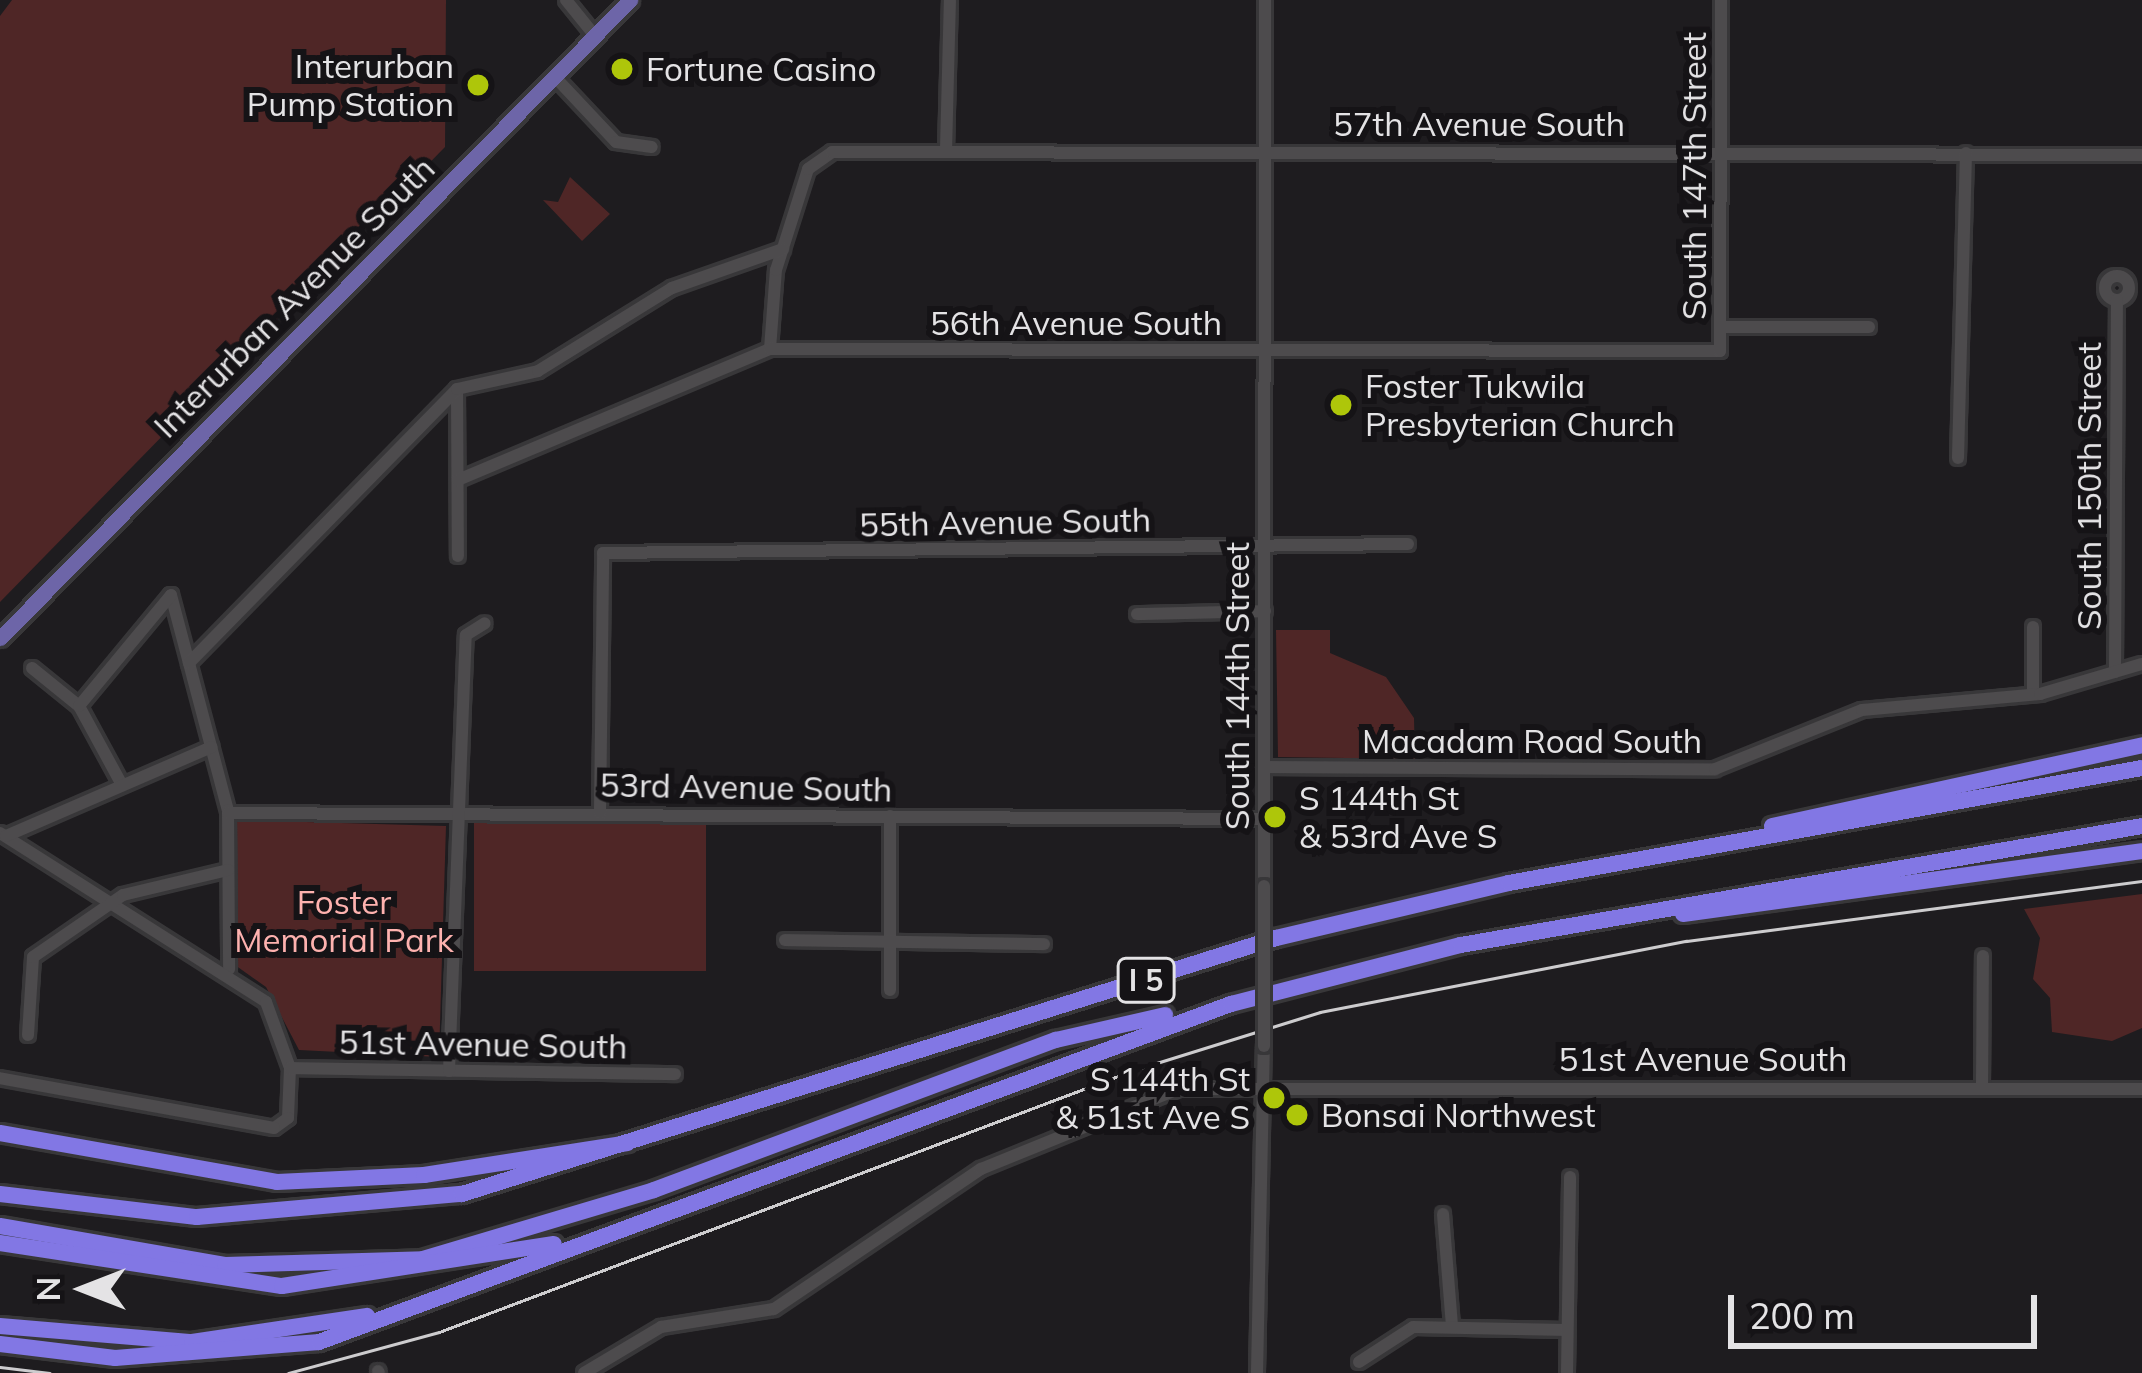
<!DOCTYPE html>
<style>
body{margin:0}
#map{position:relative;width:2142px;height:1373px;overflow:hidden;background:#1e1c1f;font-family:Mulish,sans-serif}
div>[style]{position:absolute}
.green>*{inset:0;background:#4f2626;transform-origin:0 0}
.roads{filter:drop-shadow(3px 0 #383739) drop-shadow(-3px 0 #383739) drop-shadow(0 3px #383739) drop-shadow(0 -3px #383739)}
.minor>*{height:12px;margin:-6px;padding:0 6px;transform-origin:6px;border-radius:6px;background:#4d4b4d}
.minor>.ring{margin:-6px;padding:0;box-sizing:content-box;background:none;border:12px solid #4d4b4d;border-radius:50%}
.major>*{height:15px;margin:-7.5px;padding:0 7.5px;transform-origin:7.5px;border-radius:7.5px;background:#6d65a8}
.highway>*{height:16px;margin:-8px;padding:0 8px;transform-origin:8px;border-radius:8px;background:#8277e4}
.tram>*{height:3px;margin:-1.5px;padding:0 1.5px;transform-origin:1.5px;border-radius:1.5px;background:#cdccce}
.bridges{filter:drop-shadow(3px 0 #383739) drop-shadow(-3px 0 #383739) drop-shadow(0 3px #383739) drop-shadow(0 -3px #383739)}
.minor-bridge>*{height:12px;margin:-6px;padding:0 6px;transform-origin:6px;border-radius:6px;background:#4d4b4d}
.dots>*{width:33px;height:33px;translate:-50% -50%;box-sizing:border-box;border:6px solid #151316;border-radius:50%}
span{translate:-50% -50%;white-space:nowrap;text-align:center;line-height:1.15;-webkit-text-stroke:12px #151316;paint-order:stroke}
.shield-label span{padding:3px 9px;background:#151316;border:3px solid;border-radius:9px;-webkit-text-stroke-width:0}
.shield-label{font-size:30px;color:#e4e3e5;font-weight:700}
.poi-label{font-size:33px;color:#e4e3e5}
.right{translate:-100% -50%;text-align:right}
.left{translate:0 -50%;text-align:left}
.street-label{font-size:33px;color:#e4e3e5}
.park-label{font-size:33px;color:#feb2af}
.north{position:absolute;left:24px;top:1229px;width:120px;height:120px;-webkit-text-stroke:9px #151316;paint-order:stroke;rotate:270deg;font-size:33px;font-weight:700;line-height:48px;text-align:center;color:#e4e3e5}
.north::after{content:'';display:block;margin:auto;width:42px;height:54px;background:#e4e3e5;clip-path:polygon(50% 0,100% 100%,50% 72%,0 100%)}
.scale{position:absolute;left:1728px;top:1295px;width:309px;height:54px;box-sizing:border-box;border:6px solid #e4e3e5;border-top:0;padding-left:15px;font-size:36px;line-height:42px;white-space:nowrap;color:#e4e3e5;-webkit-text-stroke:9px #151316;paint-order:stroke}
</style>
<div id="map">
<div class="green">
<div style="clip-path:polygon(12px 0,446px 0,445px 147px,0 602px,0 16px)"></div>
<div style="clip-path:polygon(570px 177px,610px 214px,582px 241px,543px 200px,558px 202px)"></div>
<div style="clip-path:polygon(1276px 630px,1330px 630px,1330px 653px,1386px 677px,1414px 718px,1415px 759px,1278px 757px)"></div>
<div style="clip-path:polygon(237px 820px,446px 826px,439px 1057px,299px 1050px,266px 987px,235px 965px)"></div>
<div style="left:474px;top:822px;width:232px;height:149px"></div>
<div style="clip-path:polygon(2142px 894px,2142px 1028px,2112px 1041px,2052px 1032px,2050px 998px,2033px 979px,2040px 938px,2024px 909px)"></div>
</div>
<div class="roads">
<div class="minor">
<div style="left:566px;top:0;width:46px;rotate:51.1deg"></div>
<div style="left:555px;top:77px;width:89px;rotate:46.8deg"></div>
<div style="left:616px;top:142px;width:36px;rotate:8deg"></div>
<div style="left:946px;top:150px;width:150px;rotate:-88.5deg"></div>
<div class="ring" style="left:2105px;top:276px;width:12px;height:12px"></div>
<div style="left:1720px;top:327px;width:149px"></div>
<div style="left:770px;top:349px;width:79px;rotate:-85.7deg"></div>
<div style="left:776px;top:270px;width:106px;rotate:-72.4deg"></div>
<div style="left:808px;top:169px;width:29px;rotate:-35deg"></div>
<div style="left:832px;top:152px;width:1310px;rotate:0.13deg"></div>
<div style="left:457px;top:389px;width:167px;rotate:89.7deg"></div>
<div style="left:1958px;top:458px;width:305px;rotate:-88.5deg"></div>
<div style="left:458px;top:480px;width:338px;rotate:-22.8deg"></div>
<div style="left:770px;top:349px;width:950px;rotate:0.12deg"></div>
<div style="left:1720px;top:351px;width:351px;rotate:-89.8deg"></div>
<div style="left:171px;top:595px;width:222px;rotate:75.2deg"></div>
<div style="left:228px;top:810px;width:159px;rotate:89.6deg"></div>
<div style="left:1137px;top:614px;width:128px;rotate:-1.3deg"></div>
<div style="left:189px;top:663px;width:383px;rotate:-45.6deg"></div>
<div style="left:457px;top:389px;width:83px;rotate:-12.5deg"></div>
<div style="left:538px;top:371px;width:158px;rotate:-31.8deg"></div>
<div style="left:672px;top:288px;width:118px;rotate:-19.4deg"></div>
<div style="left:32px;top:668px;width:60px;rotate:39deg"></div>
<div style="left:79px;top:706px;width:88px;rotate:61.4deg"></div>
<div style="left:2115px;top:672px;width:372px;rotate:-89.7deg"></div>
<div style="left:2033px;top:694px;width:67px;rotate:-90deg"></div>
<div style="left:79px;top:706px;width:144px;rotate:-50.3deg"></div>
<div style="left:1264px;top:767px;width:451px;rotate:0.3deg"></div>
<div style="left:1715px;top:769px;width:158px;rotate:-21.9deg"></div>
<div style="left:1862px;top:710px;width:179px;rotate:-5.1deg"></div>
<div style="left:2040px;top:694px;width:106px;rotate:-16.4deg"></div>
<div style="left:228px;top:813px;width:1036px;rotate:0.33deg"></div>
<div style="left:600px;top:813px;width:260px;rotate:-89.3deg"></div>
<div style="left:603px;top:553px;width:805px;rotate:-0.64deg"></div>
<div style="left:890px;top:816px;width:174px;rotate:90deg"></div>
<div style="left:0;top:833px;width:315px;rotate:32.4deg"></div>
<div style="left:266px;top:1002px;width:70px;rotate:70deg"></div>
<div style="left:290px;top:1068px;width:50px;rotate:92.3deg"></div>
<div style="left:288px;top:1118px;width:17px;rotate:144deg"></div>
<div style="left:274px;top:1128px;width:279px;rotate:-169.7deg"></div>
<div style="left:6px;top:836px;width:224px;rotate:-23.4deg"></div>
<div style="left:1264px;top:886px;width:886px;rotate:-89.94deg"></div>
<div style="left:785px;top:940px;width:259px;rotate:0.9deg"></div>
<div style="left:28px;top:1035px;width:78px;rotate:-86.3deg"></div>
<div style="left:33px;top:957px;width:109px;rotate:-34.6deg"></div>
<div style="left:123px;top:895px;width:108px;rotate:-13.4deg"></div>
<div style="left:290px;top:1068px;width:385px;rotate:0.9deg"></div>
<div style="left:449px;top:1071px;width:436px;rotate:-87.8deg"></div>
<div style="left:466px;top:635px;width:22px;rotate:-32deg"></div>
<div style="left:1982px;top:1088px;width:132px;rotate:-89.6deg"></div>
<div style="left:1443px;top:1214px;width:113px;rotate:85.4deg"></div>
<div style="left:1359px;top:1362px;width:64px;rotate:-32.9deg"></div>
<div style="left:1413px;top:1327px;width:154px;rotate:1.1deg"></div>
<div style="left:378px;top:1371px;width:2px;rotate:63deg"></div>
<div style="left:584px;top:1373px;width:90px;rotate:-30.9deg"></div>
<div style="left:661px;top:1327px;width:114px;rotate:-9.1deg"></div>
<div style="left:774px;top:1309px;width:250px;rotate:-34.1deg"></div>
<div style="left:981px;top:1169px;width:213px;rotate:-22.1deg"></div>
<div style="left:1178px;top:1089px;width:964px"></div>
<div style="left:1257px;top:1373px;width:327px;rotate:-88.8deg"></div>
<div style="left:1567px;top:1373px;width:196px;rotate:-89.1deg"></div>
</div>
<div class="major">
<div style="left:0;top:638px;width:897px;rotate:-45.36deg"></div>
</div>
<div class="highway">
<div style="left:1772px;top:826px;width:379px;rotate:-12.3deg"></div>
<div style="left:1683px;top:914px;width:463px;rotate:-7.8deg"></div>
<div style="left:0;top:1133px;width:281px;rotate:10deg"></div>
<div style="left:277px;top:1182px;width:147px;rotate:-2.7deg"></div>
<div style="left:424px;top:1175px;width:206px;rotate:-8.9deg"></div>
<div style="left:0;top:1194px;width:198px;rotate:6.7deg"></div>
<div style="left:197px;top:1217px;width:266px;rotate:-5deg"></div>
<div style="left:462px;top:1194px;width:853px;rotate:-17.46deg"></div>
<div style="left:1276px;top:938px;width:239px;rotate:-13.3deg"></div>
<div style="left:1509px;top:883px;width:643px;rotate:-10.3deg"></div>
<div style="left:0;top:1226px;width:228px;rotate:9.8deg"></div>
<div style="left:225px;top:1265px;width:198px;rotate:-1.7deg"></div>
<div style="left:423px;top:1259px;width:241px;rotate:-16.6deg"></div>
<div style="left:654px;top:1190px;width:429px;rotate:-20.5deg"></div>
<div style="left:1056px;top:1040px;width:112px;rotate:-12.9deg"></div>
<div style="left:0;top:1243px;width:285px;rotate:8.7deg"></div>
<div style="left:282px;top:1286px;width:275px;rotate:-8.8deg"></div>
<div style="left:0;top:1326px;width:193px;rotate:4.8deg"></div>
<div style="left:192px;top:1342px;width:177px;rotate:-8.5deg"></div>
<div style="left:0;top:1344px;width:116px;rotate:6.9deg"></div>
<div style="left:115px;top:1358px;width:205px;rotate:-4.5deg"></div>
<div style="left:319px;top:1342px;width:973px;rotate:-20.34deg"></div>
<div style="left:1231px;top:1004px;width:237px;rotate:-14.4deg"></div>
<div style="left:1461px;top:945px;width:691px;rotate:-9.91deg"></div>
</div>
</div>
<div class="tram">
<div style="left:0;top:1367px;width:50px;rotate:6.8deg"></div>
<div style="left:288px;top:1373px;width:156px;rotate:-15.2deg"></div>
<div style="left:439px;top:1332px;width:743px;rotate:-20.66deg"></div>
<div style="left:1134px;top:1070px;width:195px;rotate:-17.3deg"></div>
<div style="left:1320px;top:1012px;width:373px;rotate:-11deg"></div>
<div style="left:1686px;top:941px;width:460px;rotate:-7.5deg"></div>
</div>
<div class="bridges">
<div class="minor-bridge">
<div style="left:1264px;top:1046px;width:160px;rotate:-90deg"></div>
</div>
</div>
<div class="dots">
<div style="left:622px;top:69px;background:#aec60a"></div>
<div style="left:478px;top:85px;background:#aec60a"></div>
<div style="left:1341px;top:405px;background:#aec60a"></div>
<div style="left:1275px;top:817px;background:#aec60a"></div>
<div style="left:1274px;top:1098px;background:#aec60a"></div>
<div style="left:1297px;top:1115px;background:#aec60a"></div>
</div>
<div class="shield-label">
<span style="left:1146px;top:980px">I 5</span>
</div>
<div class="poi-label">
<span class="right" style="left:454px;top:85px">Interurban<br>Pump Station</span>
<span class="left" style="left:646px;top:69px">Fortune Casino</span>
<span class="left" style="left:1365px;top:405px">Foster Tukwila<br>Presbyterian Church</span>
<span class="left" style="left:1299px;top:817px">S 144th St<br>&amp; 53rd Ave S</span>
<span class="right" style="left:1250px;top:1098px">S 144th St<br>&amp; 51st Ave S</span>
<span class="left" style="left:1321px;top:1115px">Bonsai Northwest</span>
</div>
<div class="street-label">
<span style="left:1479px;top:124px">57th Avenue South</span>
<span style="left:1694px;top:176px;rotate:-90deg">South 147th Street</span>
<span style="left:294px;top:297px;rotate:-45deg">Interurban Avenue South</span>
<span style="left:1076px;top:323px">56th Avenue South</span>
<span style="left:2089px;top:486px;rotate:-90deg">South 150th Street</span>
<span style="left:1005px;top:522px;rotate:-1deg">55th Avenue South</span>
<span style="left:1237px;top:686px;rotate:-90deg">South 144th Street</span>
<span style="left:1532px;top:741px">Macadam Road South</span>
<span style="left:746px;top:787px;rotate:1deg">53rd Avenue South</span>
<span style="left:483px;top:1044px;rotate:1deg">51st Avenue South</span>
<span style="left:1703px;top:1059px">51st Avenue South</span>
</div>
<div class="park-label">
<span style="left:344px;top:921px">Foster<br>Memorial Park</span>
</div>
<div class="north">N</div>
<div class="scale">200 m</div>
</div>
